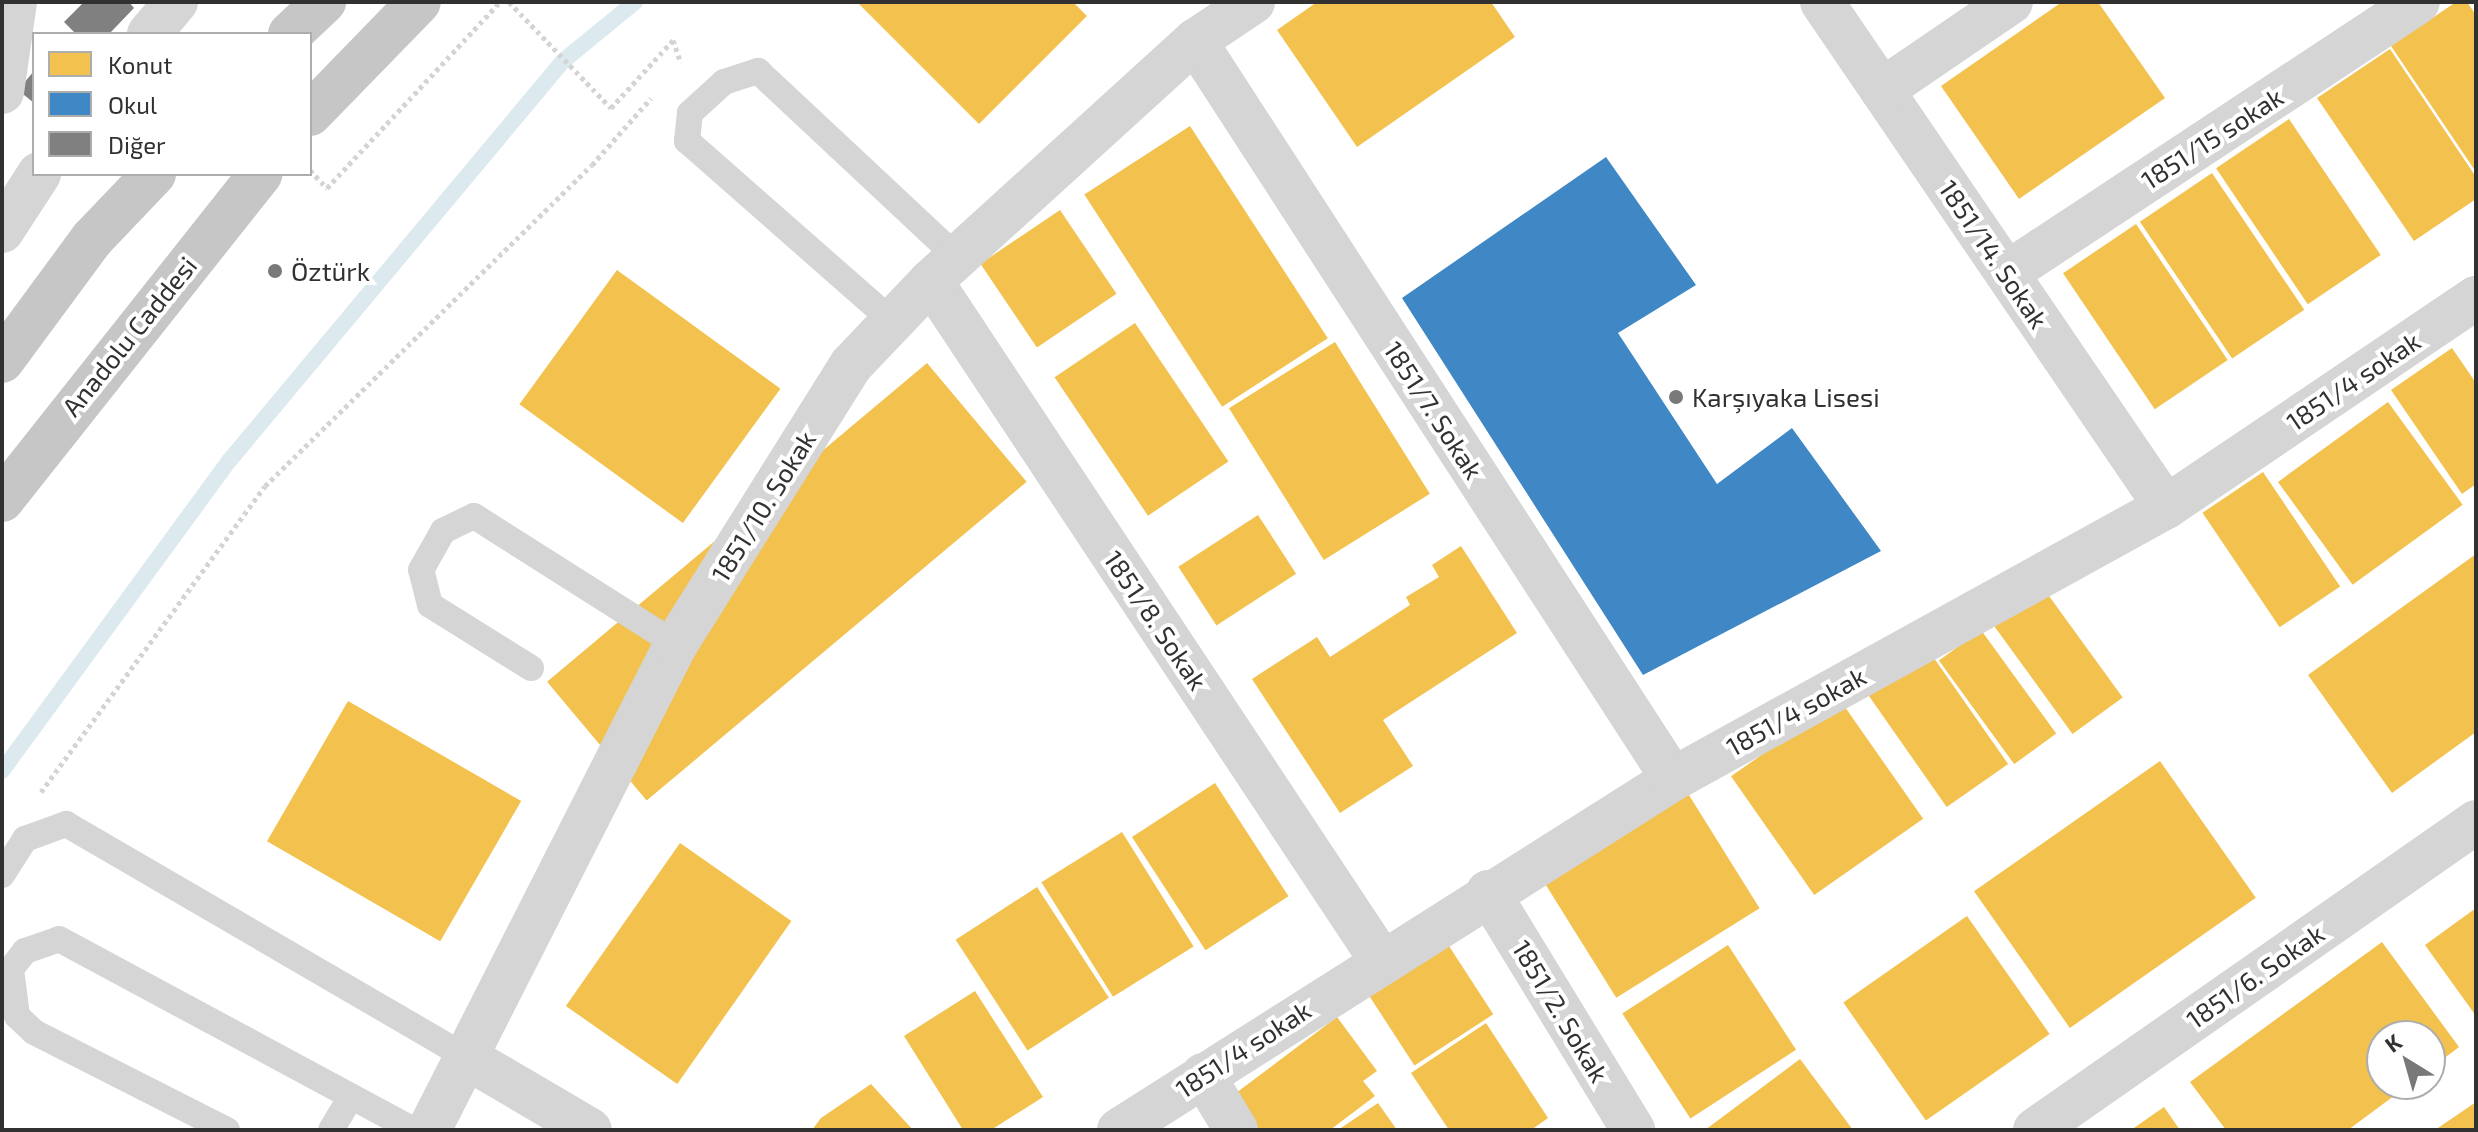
<!DOCTYPE html>
<meta charset="utf-8">
<style>
body{margin:0}
#map{position:relative;width:2478px;height:1132px;overflow:hidden;background:#fff;font-family:"Exo 2",sans-serif}
div>[style]{position:absolute}
.homes>*{inset:0;background:#f2c14e;transform-origin:0 0}
.schools>*{inset:0;background:#3f88c5}
.stream>*{height:16px;margin:-8px;padding:0 8px;transform-origin:8px;border-radius:8px;background:#dce9ee}
.building>*{inset:0;background:#808080}
.path>*{height:5px;margin-top:-2.5px;transform-origin:0;background:repeating-linear-gradient(90deg,#d4d4d4 0 4px,transparent 0 8px)}
.service>*{height:26px;margin:-13px;padding:0 13px;transform-origin:13px;border-radius:13px;background:#d5d5d5}
.minor>*{height:44px;margin:-22px;padding:0 22px;transform-origin:22px;border-radius:22px;background:#d5d5d5}
.tertiary>*{height:44px;margin:-22px;padding:0 22px;transform-origin:22px;border-radius:22px;background:#d5d5d5}
.trunk>*{height:44px;margin:-22px;padding:0 22px;transform-origin:22px;border-radius:22px;background:#c6c6c6}
.dots>*{width:22px;height:22px;translate:-50% -50%;box-sizing:border-box;border:4px solid #fff;border-radius:50%}
span{translate:-50% -50%;white-space:nowrap;text-align:center;line-height:1.15;-webkit-text-stroke:8px #fff;paint-order:stroke}
.street-label{font-size:26px;color:#313131}
.poi-label{font-size:26px;color:#313131}
.left{translate:0 -50%;text-align:left}
.frame{position:absolute;inset:0;border:4px solid #313131;pointer-events:none}
.legend{position:absolute;left:32px;top:32px;width:280px;height:144px;box-sizing:border-box;background:#fff;border:2px solid #adadad;margin:0;padding:10px 14px;list-style:none;font-size:24px;color:#313131}
.legend li{display:flex;align-items:center;gap:16px;height:40px}
.legend b{width:40px;border:2px solid #adadad}
.north{position:absolute;left:2366px;top:1020px;width:80px;height:80px;box-sizing:border-box;background:#fff;border:2px solid #adadad;border-radius:50%;rotate:323deg;font-size:22px;font-weight:700;line-height:32px;text-align:center;color:#313131}
.north::after{content:'';display:block;margin:auto;width:28px;height:36px;background:#797979;clip-path:polygon(50% 0,100% 100%,50% 72%,0 100%)}
</style>
<div id="map">
<div class="homes">
<div style="clip-path:polygon(857px 2px,1073px 2px,1087px 16px,979px 124px)"></div>
<div style="clip-path:polygon(1317px 2px,1491px 2px,1515px 37px,1357px 147px,1277px 30px)"></div>
<div style="clip-path:polygon(2062px 2px,2098px 2px,2165px 98px,2019px 199px,1941px 86px)"></div>
<div style="clip-path:polygon(2456px 2px,2467px 2px,2476px 15px,2476px 172px,2391px 46px)"></div>
<div style="clip-path:polygon(2390px 49px,2476px 177px,2476px 199px,2414px 241px,2317px 98px)"></div>
<div style="left:2289px;top:119px;width:164px;height:88px;rotate:56deg"></div>
<div style="left:1190px;top:126px;width:253px;height:126px;rotate:57deg"></div>
<div style="left:2212px;top:173px;width:165px;height:87px;rotate:56deg"></div>
<div style="left:1060px;top:210px;width:101px;height:96px;rotate:56deg"></div>
<div style="left:2136px;top:224px;width:164px;height:88px;rotate:56deg"></div>
<div style="left:617px;top:270px;width:202px;height:166px;rotate:36deg"></div>
<div style="left:1135px;top:323px;width:167px;height:97px;rotate:56deg"></div>
<div style="left:1335px;top:342px;width:179px;height:125px;rotate:58deg"></div>
<div style="clip-path:polygon(2452px 348px,2476px 383px,2476px 484px,2462px 494px,2391px 390px)"></div>
<div style="left:927px;top:363px;width:155px;height:496px;rotate:50deg"></div>
<div style="left:2388px;top:402px;width:127px;height:136px;rotate:54deg"></div>
<div style="left:2263px;top:472px;width:138px;height:73px;rotate:56deg"></div>
<div style="left:1258px;top:515px;width:70px;height:95px;rotate:57deg"></div>
<div style="clip-path:polygon(1461px 546px,1517px 633px,1383px 720px,1413px 766px,1340px 813px,1252px 679px,1317px 637px,1330px 657px,1410px 605px,1406px 597px,1439px 577px,1432px 565px)"></div>
<div style="clip-path:polygon(2476px 554px,2476px 732px,2392px 793px,2308px 675px)"></div>
<div style="left:2041px;top:585px;width:139px;height:62px;rotate:54deg"></div>
<div style="left:1981px;top:630px;width:128px;height:52px;rotate:54deg"></div>
<div style="left:1929px;top:651px;width:138px;height:75px;rotate:55deg"></div>
<div style="left:1840px;top:700px;width:145px;height:133px;rotate:55deg"></div>
<div style="left:348px;top:701px;width:200px;height:162px;rotate:30deg"></div>
<div style="left:2160px;top:761px;width:167px;height:227px;rotate:55deg"></div>
<div style="left:1215px;top:783px;width:135px;height:99px;rotate:57deg"></div>
<div style="left:1687px;top:792px;width:137px;height:169px;rotate:58deg"></div>
<div style="left:1122px;top:832px;width:135px;height:95px;rotate:58deg"></div>
<div style="left:680px;top:843px;width:136px;height:199px;rotate:35deg"></div>
<div style="left:1037px;top:887px;width:132px;height:97px;rotate:57deg"></div>
<div style="clip-path:polygon(2476px 908px,2476px 1016px,2425px 945px)"></div>
<div style="left:1967px;top:916px;width:144px;height:151px;rotate:55deg"></div>
<div style="clip-path:polygon(2382px 942px,2459px 1047px,2430px 1069px,2430px 1036px,2382px 1036px,2382px 1084px,2410px 1084px,2348px 1130px,2226px 1130px,2190px 1082px)"></div>
<div style="left:1447px;top:943px;width:85px;height:94px;rotate:57deg"></div>
<div style="left:1728px;top:945px;width:125px;height:126px;rotate:57deg"></div>
<div style="clip-path:polygon(975px 991px,1043px 1097px,991px 1130px,963px 1130px,904px 1036px)"></div>
<div style="clip-path:polygon(1337px 1017px,1377px 1071px,1363px 1081px,1375px 1096px,1330px 1130px,1245px 1130px,1224px 1102px)"></div>
<div style="clip-path:polygon(1486px 1023px,1548px 1118px,1531px 1130px,1449px 1130px,1411px 1073px)"></div>
<div style="clip-path:polygon(1800px 1059px,1853px 1130px,1705px 1130px)"></div>
<div style="clip-path:polygon(871px 1084px,913px 1130px,812px 1130px,821px 1118px)"></div>
<div style="clip-path:polygon(2476px 1102px,2476px 1130px,2435px 1130px)"></div>
<div style="clip-path:polygon(1378px 1103px,1397px 1130px,1338px 1130px)"></div>
<div style="clip-path:polygon(2164px 1107px,2180px 1130px,2131px 1130px)"></div>
</div>
<div class="schools">
<div style="clip-path:polygon(1606px 157px,1696px 285px,1618px 333px,1717px 484px,1792px 428px,1881px 551px,1643px 675px,1402px 298px)"></div>
</div>
<div class="stream">
<div style="left:2px;top:771px;width:384px;rotate:-53.8deg"></div>
<div style="left:229px;top:461px;width:521px;rotate:-50.14deg"></div>
<div style="left:563px;top:61px;width:93px;rotate:-39.3deg"></div>
</div>
<div class="building">
<div style="clip-path:polygon(84px 2px,129px 2px,134px 8px,109px 34px,76px 34px,64px 22px)"></div>
<div style="clip-path:polygon(34px 71px,34px 103px,18px 90px)"></div>
</div>
<div class="path">
<div style="left:509px;top:2px;width:147px;rotate:46.1deg"></div>
<div style="left:611px;top:108px;width:92px;rotate:-47.6deg"></div>
<div style="left:673px;top:40px;width:24px;rotate:71deg"></div>
<div style="left:310px;top:170px;width:25px;rotate:47deg"></div>
<div style="left:327px;top:188px;width:254px;rotate:-47.1deg"></div>
<div style="left:41px;top:792px;width:379px;rotate:-53.8deg"></div>
<div style="left:265px;top:486px;width:458px;rotate:-44.5deg"></div>
<div style="left:592px;top:165px;width:89px;rotate:-48.6deg"></div>
</div>
<div class="service">
<div style="left:892px;top:321px;width:273px;rotate:-138.7deg"></div>
<div style="left:687px;top:141px;width:28px;rotate:-84deg"></div>
<div style="left:690px;top:113px;width:46px;rotate:-42.4deg"></div>
<div style="left:724px;top:82px;width:36px;rotate:-18deg"></div>
<div style="left:758px;top:71px;width:272px;rotate:43.1deg"></div>
<div style="left:531px;top:668px;width:119px;rotate:-148deg"></div>
<div style="left:430px;top:605px;width:36px;rotate:-104deg"></div>
<div style="left:421px;top:570px;width:45px;rotate:-60.6deg"></div>
<div style="left:443px;top:531px;width:34px;rotate:-26deg"></div>
<div style="left:474px;top:516px;width:239px;rotate:32.4deg"></div>
<div style="left:2px;top:875px;width:43px;rotate:-57.4deg"></div>
<div style="left:25px;top:839px;width:44px;rotate:-20.1deg"></div>
<div style="left:66px;top:824px;width:467px;rotate:30.2deg"></div>
<div style="left:227px;top:1130px;width:216px;rotate:-153.1deg"></div>
<div style="left:34px;top:1032px;width:23px;rotate:-137deg"></div>
<div style="left:17px;top:1016px;width:47px;rotate:-97.3deg"></div>
<div style="left:11px;top:969px;width:23px;rotate:-52deg"></div>
<div style="left:25px;top:951px;width:36px;rotate:-19deg"></div>
<div style="left:59px;top:939px;width:402px;rotate:28.3deg"></div>
<div style="left:331px;top:1130px;width:39px;rotate:-59deg"></div>
</div>
<div class="minor">
<div style="left:1822px;top:2px;width:611px;rotate:55.74deg"></div>
<div style="left:1195px;top:41px;width:879px;rotate:57.07deg"></div>
<div style="left:1882px;top:90px;width:156px;rotate:-34.3deg"></div>
<div style="left:2px;top:92px;width:91px;rotate:-81.8deg"></div>
<div style="left:2007px;top:273px;width:492px;rotate:-33.4deg"></div>
<div style="left:931px;top:281px;width:815px;rotate:56.47deg"></div>
<div style="left:1488px;top:892px;width:279px;rotate:58.6deg"></div>
<div style="left:469px;top:1059px;width:140px;rotate:30.4deg"></div>
<div style="left:1203px;top:1075px;width:64px;rotate:59deg"></div>
<div style="left:429px;top:1130px;width:545px;rotate:-63.06deg"></div>
<div style="left:676px;top:644px;width:329px;rotate:-57.9deg"></div>
<div style="left:851px;top:365px;width:116px;rotate:-46.4deg"></div>
<div style="left:931px;top:281px;width:357px;rotate:-42.3deg"></div>
<div style="left:1195px;top:41px;width:70px;rotate:-33.9deg"></div>
<div style="left:1119px;top:1130px;width:656px;rotate:-32.36deg"></div>
<div style="left:1673px;top:779px;width:563px;rotate:-28.89deg"></div>
<div style="left:2166px;top:507px;width:374px;rotate:-34deg"></div>
<div style="left:2035px;top:1130px;width:538px;rotate:-34.93deg"></div>
</div>
<div class="tertiary">
<div style="left:149px;top:34px;width:42px;rotate:-49.8deg"></div>
<div style="left:2px;top:231px;width:68px;rotate:-57deg"></div>
</div>
<div class="trunk">
<div style="left:290px;top:34px;width:47px;rotate:-43.3deg"></div>
<div style="left:310px;top:114px;width:156px;rotate:-45.8deg"></div>
<div style="left:2px;top:361px;width:152px;rotate:-53.6deg"></div>
<div style="left:92px;top:239px;width:90px;rotate:-46.4deg"></div>
<div style="left:2px;top:500px;width:416px;rotate:-51.6deg"></div>
</div>
<div class="dots">
<div style="left:275px;top:271px;background:#797979"></div>
<div style="left:1676px;top:397px;background:#797979"></div>
</div>
<div class="street-label">
<span style="left:2212px;top:138px;rotate:-33deg">1851/15 sokak</span>
<span style="left:1994px;top:254px;rotate:56deg">1851/14. Sokak</span>
<span style="left:129px;top:336px;rotate:-51deg">Anadolu Caddesi</span>
<span style="left:2353px;top:381px;rotate:-34deg">1851/4 sokak</span>
<span style="left:1434px;top:410px;rotate:57deg">1851/7. Sokak</span>
<span style="left:763px;top:506px;rotate:-58deg">1851/10. Sokak</span>
<span style="left:1156px;top:620px;rotate:56deg">1851/8. Sokak</span>
<span style="left:1796px;top:711px;rotate:-29deg">1851/4 sokak</span>
<span style="left:2255px;top:976px;rotate:-35deg">1851/6. Sokak</span>
<span style="left:1561px;top:1011px;rotate:59deg">1851/2. Sokak</span>
<span style="left:1243px;top:1049px;rotate:-33deg">1851/4 sokak</span>
</div>
<div class="poi-label">
<span class="left" style="left:291px;top:271px">Öztürk</span>
<span class="left" style="left:1692px;top:397px">Karşıyaka Lisesi</span>
</div>
<div class="frame"></div>
<ul class="legend">
<li><b style="height:22px;background:#f2c14e"></b>Konut</li>
<li><b style="height:22px;background:#3f88c5"></b>Okul</li>
<li><b style="height:22px;background:#808080"></b>Diğer</li>
</ul>
<div class="north">K</div>
</div>
